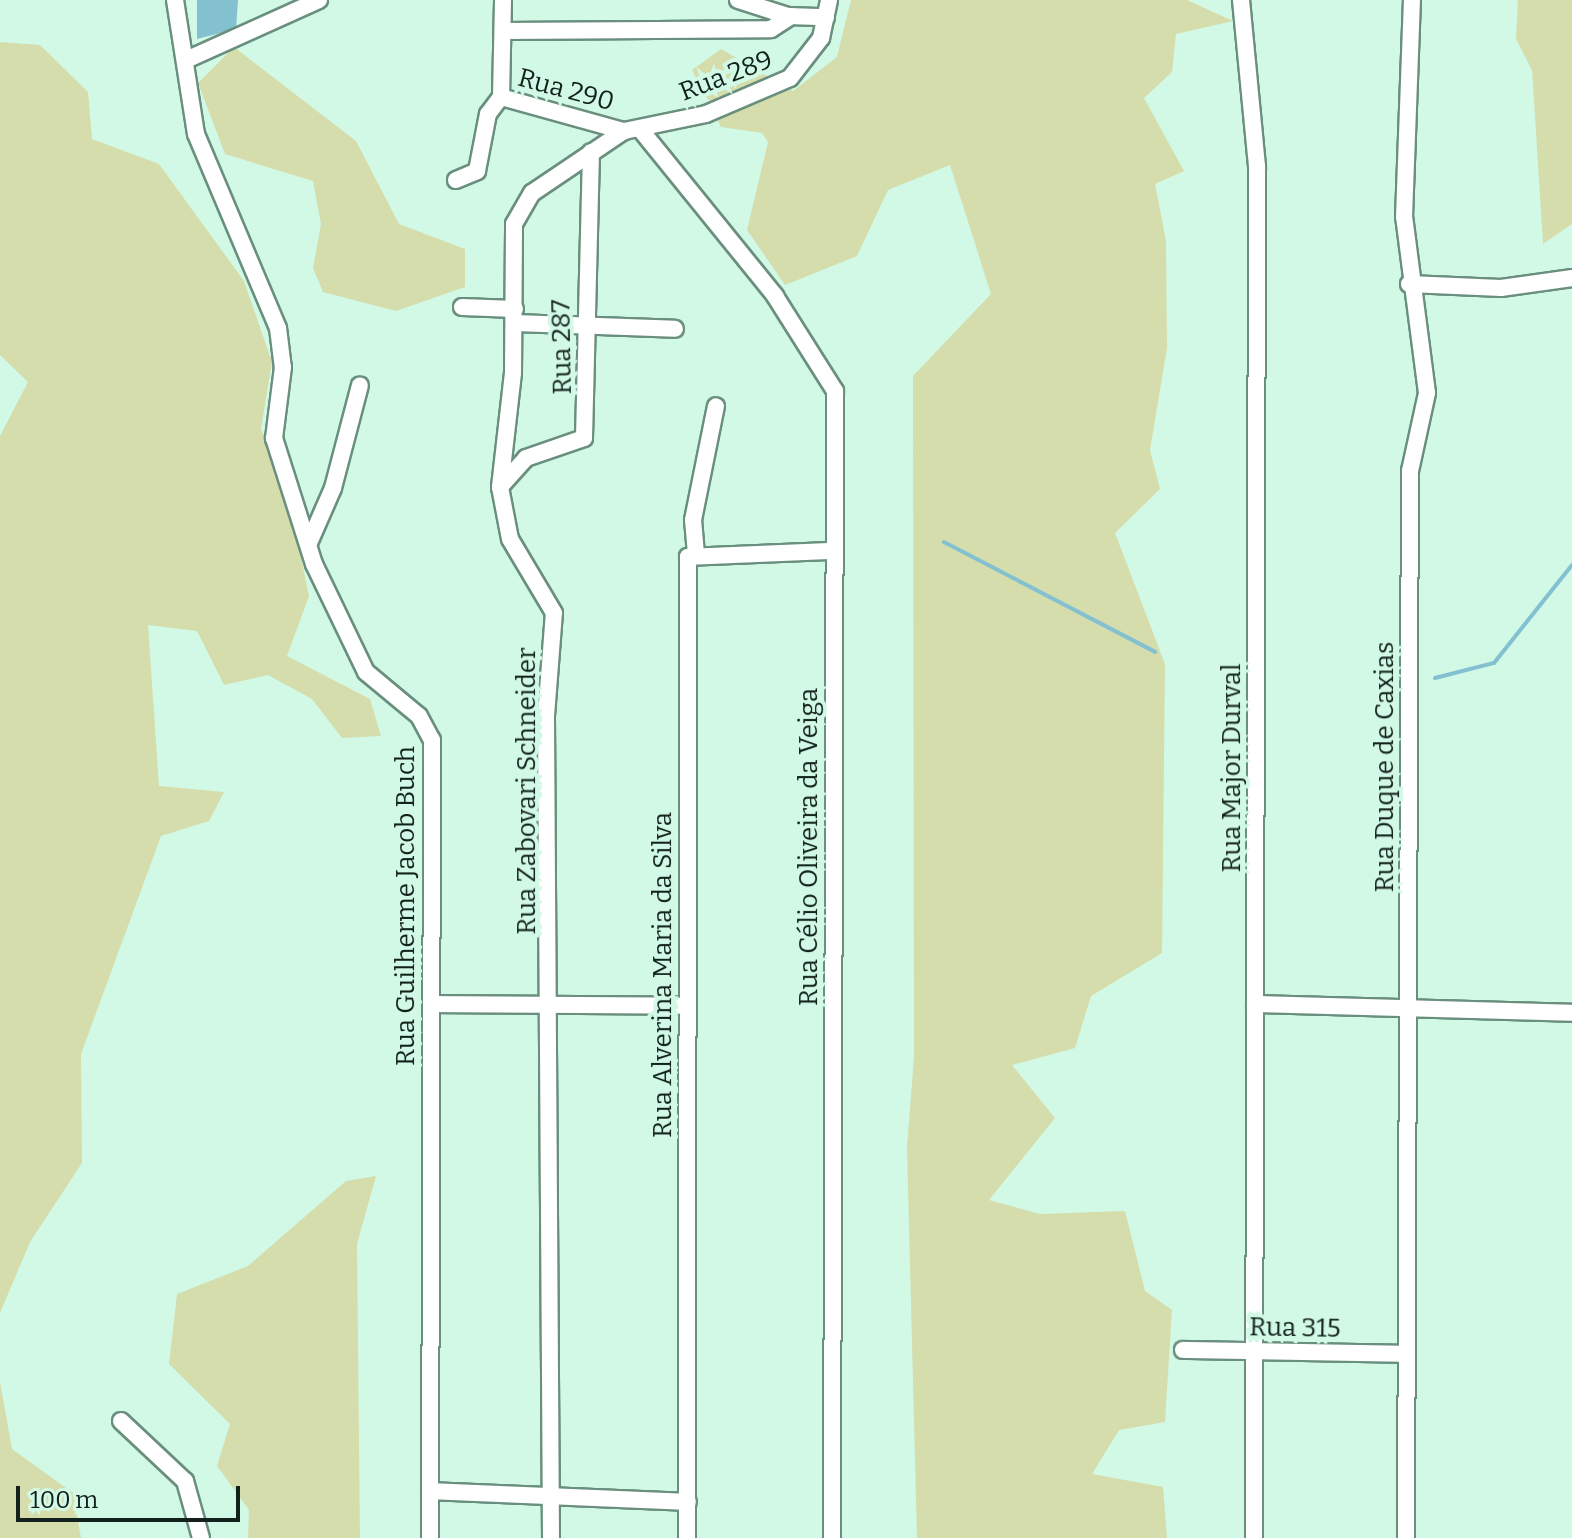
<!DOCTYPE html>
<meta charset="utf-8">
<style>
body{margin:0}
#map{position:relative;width:1572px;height:1538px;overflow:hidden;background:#d1f9e6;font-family:Bitter,serif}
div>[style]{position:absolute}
.green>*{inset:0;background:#d5ddad}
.water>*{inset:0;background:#83c0d0}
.stream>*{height:4px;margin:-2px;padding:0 2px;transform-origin:2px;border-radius:2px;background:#83c0d0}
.roads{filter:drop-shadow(2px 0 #6a8f7e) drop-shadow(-2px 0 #6a8f7e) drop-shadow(0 2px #6a8f7e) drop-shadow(0 -2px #6a8f7e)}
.minor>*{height:16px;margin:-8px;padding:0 8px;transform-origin:8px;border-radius:8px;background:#fff}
span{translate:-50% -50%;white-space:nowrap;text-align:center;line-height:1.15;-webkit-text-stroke:8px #d1f9e6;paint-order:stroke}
.street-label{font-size:26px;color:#12211b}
.scale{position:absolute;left:16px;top:1486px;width:224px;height:36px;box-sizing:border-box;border:4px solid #12211b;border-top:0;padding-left:10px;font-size:24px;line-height:28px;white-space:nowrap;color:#12211b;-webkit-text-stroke:6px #d1f9e6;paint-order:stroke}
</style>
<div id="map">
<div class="green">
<div style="clip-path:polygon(851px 0,1187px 0,1233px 21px,1176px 34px,1172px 72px,1144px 98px,1184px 171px,1155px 184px,1166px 241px,1167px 348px,1150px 450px,1160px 489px,1115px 533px,1165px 664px,1162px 953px,1091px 996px,1075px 1048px,1012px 1065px,1055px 1118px,989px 1200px,1040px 1214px,1125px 1211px,1145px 1291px,1172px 1310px,1165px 1422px,1119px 1430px,1092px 1474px,1163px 1487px,1167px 1538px,917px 1538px,907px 1148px,914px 1057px,913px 376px,991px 294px,950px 165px,888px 190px,857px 256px,785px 285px,747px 230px,768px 142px,762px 133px,721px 127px,692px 70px,721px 49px,793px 91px,837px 57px)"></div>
<div style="clip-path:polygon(1518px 0,1572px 0,1572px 224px,1543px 244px,1532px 70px,1516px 39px)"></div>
<div style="clip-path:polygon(0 42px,40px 45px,88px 92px,92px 139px,159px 164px,244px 281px,272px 362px,261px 429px,290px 504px,309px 596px,287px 656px,370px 699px,381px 736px,342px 738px,312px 699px,268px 675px,224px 685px,197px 631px,148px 625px,159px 786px,224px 792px,209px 821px,161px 836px,81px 1054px,82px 1163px,30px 1242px,0 1313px,0 436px,28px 382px,0 355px)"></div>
<div style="clip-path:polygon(234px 47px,356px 141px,399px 224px,465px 249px,465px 287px,396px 311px,323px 292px,313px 268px,321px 224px,313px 181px,225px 154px,198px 83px)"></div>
<div style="clip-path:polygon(376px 1176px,357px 1244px,360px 1538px,248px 1538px,249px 1510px,217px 1466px,230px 1424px,169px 1364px,177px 1294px,248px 1266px,346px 1181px)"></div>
<div style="clip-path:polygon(0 1382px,12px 1449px,73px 1493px,81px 1538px,0 1538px)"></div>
</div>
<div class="water">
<div style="clip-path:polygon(197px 0,238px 0,236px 29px,197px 39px)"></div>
</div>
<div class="stream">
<div style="left:944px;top:542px;width:238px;rotate:27.5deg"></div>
<div style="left:1435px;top:678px;width:61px;rotate:-14.3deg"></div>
<div style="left:1494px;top:663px;width:125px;rotate:-51.5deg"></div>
</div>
<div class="roads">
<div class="minor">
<div style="left:175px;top:0;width:136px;rotate:81.1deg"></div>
<div style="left:196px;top:134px;width:211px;rotate:67.1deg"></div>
<div style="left:278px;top:328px;width:39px;rotate:83deg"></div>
<div style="left:283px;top:367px;width:72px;rotate:97.2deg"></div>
<div style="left:274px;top:438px;width:132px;rotate:72.4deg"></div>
<div style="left:314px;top:564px;width:120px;rotate:64.3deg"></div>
<div style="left:366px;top:672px;width:69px;rotate:39.7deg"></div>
<div style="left:419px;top:716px;width:27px;rotate:62deg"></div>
<div style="left:432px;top:740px;width:798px;rotate:90.14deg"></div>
<div style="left:738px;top:0;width:52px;rotate:17.7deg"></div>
<div style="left:788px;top:16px;width:38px;rotate:2deg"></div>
<div style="left:1241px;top:0;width:167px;rotate:84.5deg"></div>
<div style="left:1257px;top:166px;width:1372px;rotate:90.13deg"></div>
<div style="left:503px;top:31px;width:268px;rotate:-0.4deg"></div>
<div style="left:771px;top:29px;width:24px;rotate:-33deg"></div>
<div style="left:186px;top:60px;width:146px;rotate:-24.3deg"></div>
<div style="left:501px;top:97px;width:97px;rotate:-88.8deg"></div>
<div style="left:640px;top:129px;width:215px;rotate:51deg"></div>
<div style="left:775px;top:296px;width:112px;rotate:57.7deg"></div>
<div style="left:835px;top:391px;width:1147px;rotate:90.15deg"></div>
<div style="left:456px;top:180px;width:23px;rotate:-23deg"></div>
<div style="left:477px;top:171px;width:58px;rotate:-79.1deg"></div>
<div style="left:488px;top:114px;width:21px;rotate:-53deg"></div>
<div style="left:501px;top:97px;width:128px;rotate:15.5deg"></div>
<div style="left:1409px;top:284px;width:92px;rotate:2.5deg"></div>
<div style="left:1501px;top:288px;width:72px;rotate:-8deg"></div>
<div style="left:462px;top:307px;width:53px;rotate:2.2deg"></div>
<div style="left:515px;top:323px;width:160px;rotate:2.1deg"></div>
<div style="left:500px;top:487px;width:39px;rotate:-48deg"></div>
<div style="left:526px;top:458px;width:61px;rotate:-19deg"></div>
<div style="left:584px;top:438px;width:286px;rotate:-88.6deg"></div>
<div style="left:309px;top:543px;width:60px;rotate:-66.4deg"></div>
<div style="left:333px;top:488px;width:106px;rotate:-75.3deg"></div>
<div style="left:696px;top:554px;width:34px;rotate:-95deg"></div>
<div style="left:693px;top:520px;width:116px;rotate:-78.6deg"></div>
<div style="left:431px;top:1004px;width:255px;rotate:0.4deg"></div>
<div style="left:1255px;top:1004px;width:317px;rotate:1.6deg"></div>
<div style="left:1183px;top:1350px;width:224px;rotate:1deg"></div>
<div style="left:121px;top:1421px;width:88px;rotate:43.2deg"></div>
<div style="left:185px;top:1481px;width:59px;rotate:74.3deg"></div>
<div style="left:430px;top:1491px;width:258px;rotate:2.4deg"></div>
<div style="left:551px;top:1538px;width:822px;rotate:-90.35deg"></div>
<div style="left:546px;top:716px;width:103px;rotate:-85.6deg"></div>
<div style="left:554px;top:613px;width:86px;rotate:-120.7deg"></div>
<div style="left:510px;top:539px;width:53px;rotate:-100.9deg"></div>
<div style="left:500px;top:487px;width:115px;rotate:-83.5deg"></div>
<div style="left:513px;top:373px;width:149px;rotate:-89.6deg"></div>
<div style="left:514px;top:224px;width:36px;rotate:-60deg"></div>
<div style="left:532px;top:193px;width:111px;rotate:-34deg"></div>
<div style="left:624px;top:131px;width:84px;rotate:-11.7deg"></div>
<div style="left:706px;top:114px;width:91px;rotate:-23.2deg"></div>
<div style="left:790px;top:78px;width:51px;rotate:-52.2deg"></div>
<div style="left:821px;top:38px;width:39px;rotate:-78deg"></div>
<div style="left:687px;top:1538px;width:981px;rotate:-89.94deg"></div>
<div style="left:688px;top:557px;width:145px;rotate:-2.4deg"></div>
<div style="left:1406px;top:1538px;width:1067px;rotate:-89.79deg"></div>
<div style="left:1410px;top:471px;width:80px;rotate:-77.7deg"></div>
<div style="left:1427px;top:393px;width:177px;rotate:-97.4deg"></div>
<div style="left:1404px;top:217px;width:217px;rotate:-87.9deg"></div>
</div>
</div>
<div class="street-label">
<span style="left:726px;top:76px;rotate:-21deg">Rua 289</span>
<span style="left:566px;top:90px;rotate:15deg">Rua 290</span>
<span style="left:562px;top:347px;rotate:-91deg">Rua 287</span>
<span style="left:1385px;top:767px;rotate:-90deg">Rua Duque de Caxias</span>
<span style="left:1232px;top:768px;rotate:-90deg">Rua Major Durval</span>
<span style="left:527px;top:791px;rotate:-90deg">Rua Zabovari Schneider</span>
<span style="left:809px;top:847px;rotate:-90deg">Rua Célio Oliveira da Veiga</span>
<span style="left:406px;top:906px;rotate:-90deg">Rua Guilherme Jacob Buch</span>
<span style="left:663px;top:975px;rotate:-90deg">Rua Alverina Maria da Silva</span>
<span style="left:1295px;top:1328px;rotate:1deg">Rua 315</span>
</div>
<div class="scale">100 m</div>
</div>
